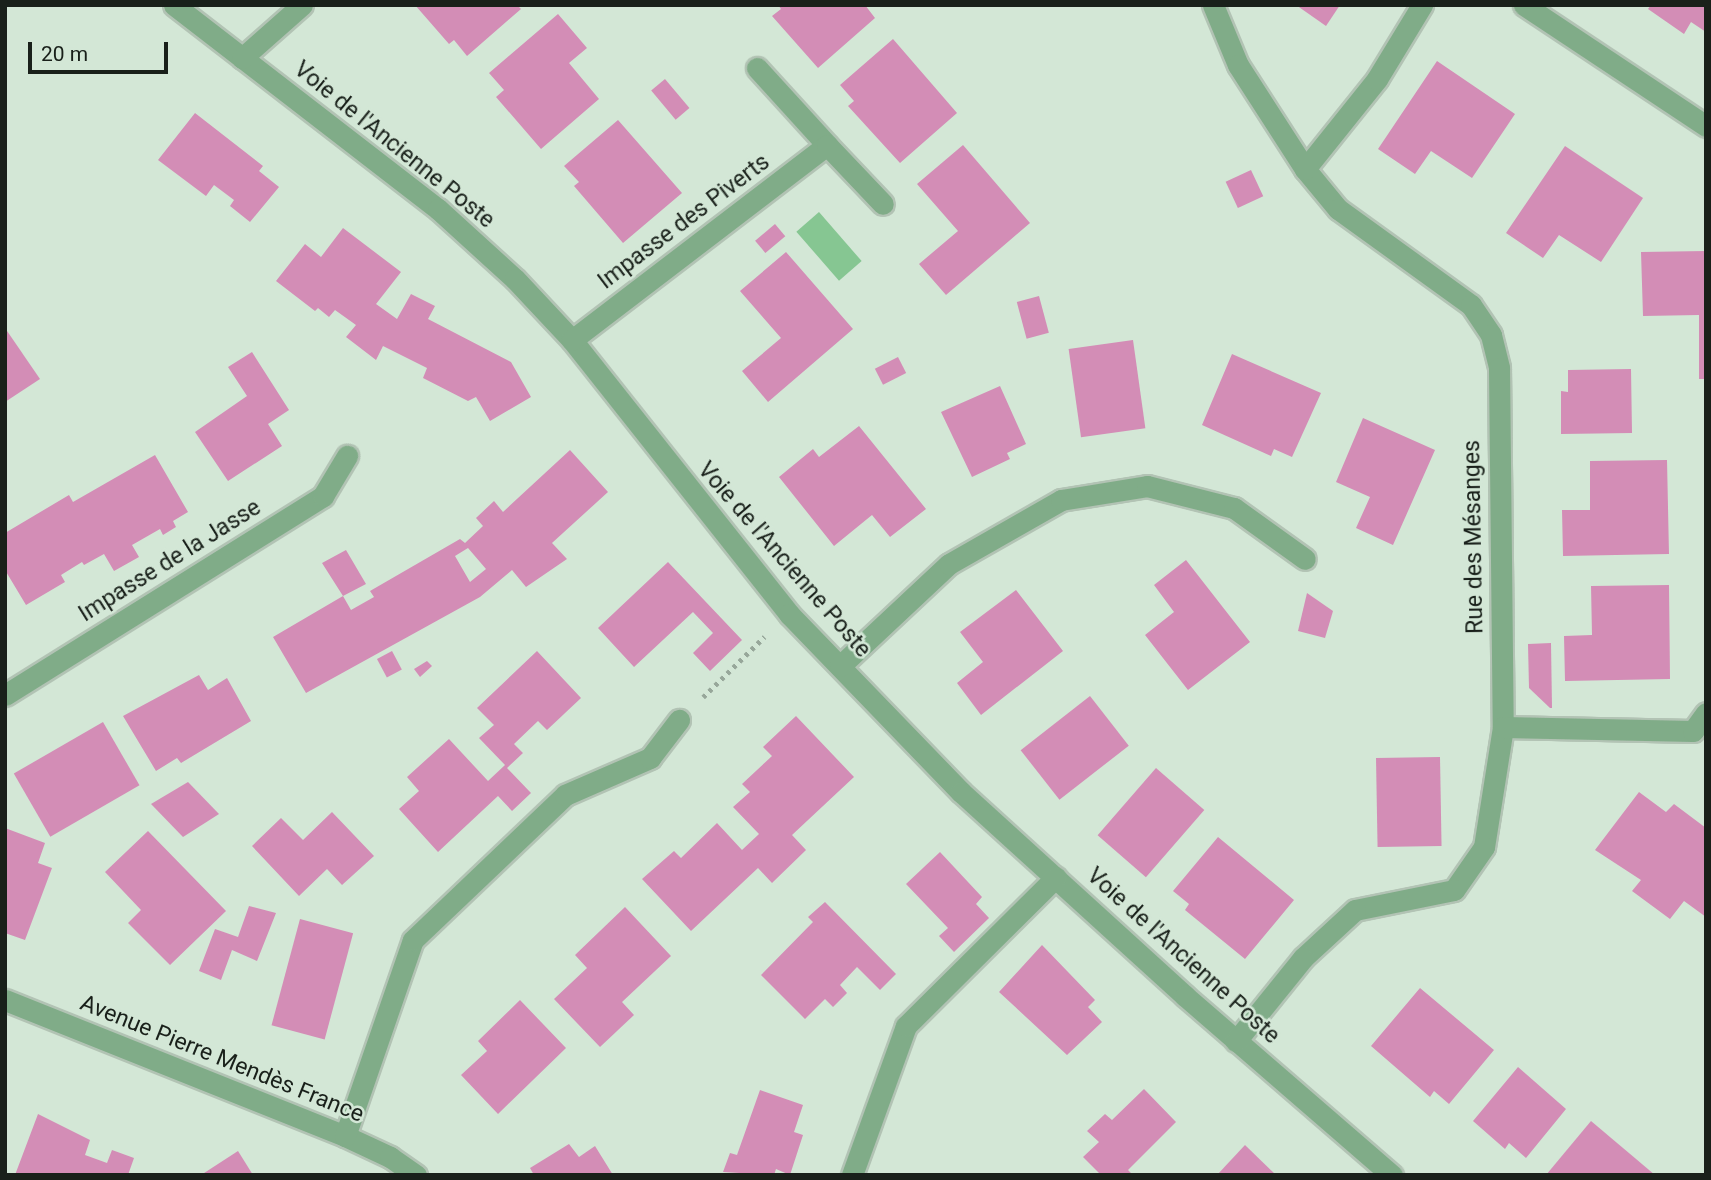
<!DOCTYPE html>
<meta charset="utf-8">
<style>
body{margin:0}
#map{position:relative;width:1711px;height:1180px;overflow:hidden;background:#d3e7d6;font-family:Roboto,sans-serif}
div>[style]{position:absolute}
.water>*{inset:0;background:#86c692;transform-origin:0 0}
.building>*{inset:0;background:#d38db6;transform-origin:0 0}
.path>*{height:4.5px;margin-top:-2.25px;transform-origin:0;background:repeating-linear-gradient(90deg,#97a79a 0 3.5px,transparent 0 8.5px)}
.roads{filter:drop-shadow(2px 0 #b2c3b4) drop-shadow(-2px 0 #b2c3b4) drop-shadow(0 2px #b2c3b4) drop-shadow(0 -2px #b2c3b4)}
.minor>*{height:21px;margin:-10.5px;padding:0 10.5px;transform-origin:10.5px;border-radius:10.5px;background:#80ac88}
span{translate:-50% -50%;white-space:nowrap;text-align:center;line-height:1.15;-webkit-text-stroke:5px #d3e7d6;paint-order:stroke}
.street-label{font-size:23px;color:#19201a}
.frame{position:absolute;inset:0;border:7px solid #19201a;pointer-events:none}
.scale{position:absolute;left:28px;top:42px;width:140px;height:32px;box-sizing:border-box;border:4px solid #19201a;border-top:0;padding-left:9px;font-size:21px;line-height:24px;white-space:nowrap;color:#19201a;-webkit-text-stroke:5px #d3e7d6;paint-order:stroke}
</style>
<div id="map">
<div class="water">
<div style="left:819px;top:212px;width:65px;height:30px;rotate:49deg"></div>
</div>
<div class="building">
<div style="clip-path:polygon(415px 5px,517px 5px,521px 9px,467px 56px,454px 40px,449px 44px)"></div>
<div style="clip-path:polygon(778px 5px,865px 5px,875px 18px,818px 68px,772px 16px,781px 9px)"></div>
<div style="clip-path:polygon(1296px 5px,1340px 5px,1326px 26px)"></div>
<div style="clip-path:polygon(1651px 5px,1706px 5px,1706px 32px,1691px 22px,1684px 34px,1648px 9px)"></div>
<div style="clip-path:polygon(558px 14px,587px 48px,569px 63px,599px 99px,541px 149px,496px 97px,504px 90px,489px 73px)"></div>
<div style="clip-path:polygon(893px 39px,957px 113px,900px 163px,848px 106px,854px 101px,840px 85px)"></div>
<div style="clip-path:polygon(1437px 61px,1515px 114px,1472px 178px,1431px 151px,1415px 174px,1378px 149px)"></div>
<div style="left:665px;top:79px;width:38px;height:18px;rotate:50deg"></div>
<div style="clip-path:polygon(195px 113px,263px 166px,259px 171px,279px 187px,250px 222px,230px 206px,234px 200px,214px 185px,206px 196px,158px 160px)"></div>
<div style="clip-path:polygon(618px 120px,682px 193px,623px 243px,574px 186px,579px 182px,564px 166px)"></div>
<div style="clip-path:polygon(963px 145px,1030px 223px,946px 295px,919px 264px,958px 231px,917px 184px)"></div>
<div style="clip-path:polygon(1565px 146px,1643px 198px,1601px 262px,1559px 235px,1543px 258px,1506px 233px)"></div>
<div style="left:1251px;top:170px;width:29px;height:28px;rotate:65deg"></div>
<div style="left:775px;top:224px;width:16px;height:26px;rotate:50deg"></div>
<div style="clip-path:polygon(343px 228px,401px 272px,376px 304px,397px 319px,411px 294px,435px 306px,428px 319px,511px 362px,531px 397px,490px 421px,476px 397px,468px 401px,423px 378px,427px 368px,383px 346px,376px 360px,346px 337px,356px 325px,335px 310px,329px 317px,318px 308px,315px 311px,276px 281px,305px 244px,321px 257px)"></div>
<div style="clip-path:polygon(1706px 251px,1706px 379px,1699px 379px,1699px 315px,1643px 316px,1641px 252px)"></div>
<div style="clip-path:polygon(786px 252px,853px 329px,768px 402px,742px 371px,781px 338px,740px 291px)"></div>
<div style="left:1039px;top:296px;width:38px;height:23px;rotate:75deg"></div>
<div style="clip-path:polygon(5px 328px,40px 379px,5px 402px)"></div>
<div style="left:1133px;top:340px;width:89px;height:65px;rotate:82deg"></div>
<div style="clip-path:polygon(252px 352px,289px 410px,268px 424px,282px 446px,228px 481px,195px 432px,247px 396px,228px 367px)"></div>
<div style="clip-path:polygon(1232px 354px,1321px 393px,1292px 457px,1274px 449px,1271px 456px,1202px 425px)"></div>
<div style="left:898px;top:357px;width:18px;height:26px;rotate:63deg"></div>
<div style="clip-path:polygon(1631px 369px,1632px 433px,1561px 434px,1561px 391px,1568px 392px,1568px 370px)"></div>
<div style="clip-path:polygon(1000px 386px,1026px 444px,1007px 453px,1010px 459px,972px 477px,941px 412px)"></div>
<div style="clip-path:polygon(1363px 418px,1435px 450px,1393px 545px,1356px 528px,1370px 497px,1336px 482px)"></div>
<div style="clip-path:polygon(859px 426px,926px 509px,890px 537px,872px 515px,834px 546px,779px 477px,813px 449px,819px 457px)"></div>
<div style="clip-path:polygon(evenodd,570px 450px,608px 492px,552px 543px,567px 559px,526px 587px,512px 570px,480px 597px,306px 693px,273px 637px,343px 596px,322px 563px,346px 550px,366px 584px,343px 596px,351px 610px,374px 597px,370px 591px,460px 539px,465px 543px,483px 526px,476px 518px,494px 501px,503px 512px,570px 450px,468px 548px,486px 569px,470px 582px,455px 556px,468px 548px)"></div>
<div style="clip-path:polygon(155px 455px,188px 512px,173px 521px,176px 527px,163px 535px,160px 529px,132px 545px,139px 557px,114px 571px,104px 554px,84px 565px,82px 562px,61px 575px,65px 582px,26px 605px,5px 570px,5px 533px,69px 495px,73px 502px)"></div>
<div style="clip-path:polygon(1667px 460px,1669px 554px,1563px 556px,1562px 510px,1590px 510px,1590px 461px)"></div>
<div style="clip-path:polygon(1186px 560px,1250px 642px,1188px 690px,1145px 635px,1174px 612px,1154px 585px)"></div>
<div style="clip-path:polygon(668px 562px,742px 640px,710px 671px,693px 653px,713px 633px,693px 612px,634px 667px,598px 628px)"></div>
<div style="clip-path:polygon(1669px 585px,1670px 679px,1565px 681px,1564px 636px,1592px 635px,1591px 586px)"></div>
<div style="clip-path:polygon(1016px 590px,1063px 651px,981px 715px,957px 683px,983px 662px,960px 632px)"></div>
<div style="clip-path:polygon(1307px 593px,1333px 611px,1325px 638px,1298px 631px)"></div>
<div style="clip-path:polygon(1551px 643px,1552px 708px,1550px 708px,1529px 688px,1528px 644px)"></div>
<div style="left:392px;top:651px;width:21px;height:17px;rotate:62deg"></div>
<div style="clip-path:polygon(537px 651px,581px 698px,547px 730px,538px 721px,514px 744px,523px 753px,507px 768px,531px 793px,512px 811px,498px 796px,438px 852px,399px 809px,419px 791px,407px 777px,449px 739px,488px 781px,505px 765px,479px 738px,494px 725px,477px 708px)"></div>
<div style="clip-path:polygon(427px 661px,432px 666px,420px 677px,414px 669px)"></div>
<div style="clip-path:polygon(199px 675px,208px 690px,227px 678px,251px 721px,181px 763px,177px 758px,156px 771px,123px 716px)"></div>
<div style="left:1090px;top:696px;width:63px;height:88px;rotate:52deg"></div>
<div style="clip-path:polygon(796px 716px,854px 777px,792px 835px,806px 850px,772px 883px,758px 868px,691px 931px,642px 879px,674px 851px,681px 858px,717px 823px,742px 850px,759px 834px,733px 807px,750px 792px,742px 784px,772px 756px,763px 747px)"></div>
<div style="left:103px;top:722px;width:73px;height:103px;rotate:60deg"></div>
<div style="left:1440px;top:757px;width:89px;height:64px;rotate:89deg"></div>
<div style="left:1156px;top:768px;width:64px;height:89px;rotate:41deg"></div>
<div style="clip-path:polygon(188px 782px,219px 814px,183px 837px,151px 804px)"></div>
<div style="clip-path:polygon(1639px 792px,1666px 812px,1674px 804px,1706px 828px,1706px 917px,1684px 901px,1670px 919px,1632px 891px,1641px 880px,1595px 850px)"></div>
<div style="clip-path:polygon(332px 812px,374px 856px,342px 885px,327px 869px,299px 896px,252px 846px,281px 818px,303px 840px)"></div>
<div style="clip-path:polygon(5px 828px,45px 843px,38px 863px,52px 868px,25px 940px,5px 933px)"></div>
<div style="clip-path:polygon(148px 831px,226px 911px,170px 965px,128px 923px,141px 910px,105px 872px)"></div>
<div style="clip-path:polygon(1218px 837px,1294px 900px,1245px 959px,1185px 910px,1189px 904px,1173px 891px)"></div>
<div style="clip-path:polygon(940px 852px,982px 897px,976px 904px,989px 918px,954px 952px,939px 936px,948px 928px,906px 884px)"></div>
<div style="clip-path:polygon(825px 902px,896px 974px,880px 990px,857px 967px,840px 985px,847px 993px,833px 1007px,825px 999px,805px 1019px,761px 975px,813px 922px,808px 917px)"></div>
<div style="clip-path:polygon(249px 906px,276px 913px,257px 961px,232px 950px,221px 980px,199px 971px,215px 929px,238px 937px)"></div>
<div style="clip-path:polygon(625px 907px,671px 956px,622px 1002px,634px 1015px,600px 1047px,554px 999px,587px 968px,575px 955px)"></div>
<div style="left:300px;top:919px;width:55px;height:110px;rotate:15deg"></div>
<div style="clip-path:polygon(1042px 945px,1095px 1000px,1088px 1007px,1102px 1022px,1067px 1055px,999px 992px)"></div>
<div style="clip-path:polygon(1420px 988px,1494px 1050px,1449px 1104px,1434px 1091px,1430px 1097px,1371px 1046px)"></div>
<div style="clip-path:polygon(520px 1000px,566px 1048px,498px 1114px,461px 1075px,487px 1051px,478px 1041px)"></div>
<div style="clip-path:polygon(1518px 1067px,1566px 1109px,1526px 1158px,1509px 1143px,1505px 1149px,1473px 1121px)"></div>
<div style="clip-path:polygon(1144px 1089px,1176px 1122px,1128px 1170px,1133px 1175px,1101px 1175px,1083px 1157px,1099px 1142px,1087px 1131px,1105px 1114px,1112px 1120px)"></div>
<div style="clip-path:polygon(760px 1090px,803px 1105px,794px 1132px,803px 1135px,790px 1175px,776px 1169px,774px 1175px,723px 1172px,730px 1153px,737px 1155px)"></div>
<div style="clip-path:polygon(38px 1114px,90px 1140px,85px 1155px,107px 1163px,112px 1150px,134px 1158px,128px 1175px,15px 1175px)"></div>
<div style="clip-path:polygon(1591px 1121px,1655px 1175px,1546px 1175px)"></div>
<div style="clip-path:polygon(569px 1144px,579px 1157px,595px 1146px,613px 1175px,534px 1175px,530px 1168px)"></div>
<div style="clip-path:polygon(1245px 1145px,1276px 1175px,1217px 1175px)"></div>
<div style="clip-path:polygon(238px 1151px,253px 1175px,201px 1175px)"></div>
</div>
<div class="path">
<div style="left:703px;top:697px;width:86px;rotate:-44.5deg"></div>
</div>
<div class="roads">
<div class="minor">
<div style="left:174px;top:5px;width:334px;rotate:37.7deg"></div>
<div style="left:438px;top:209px;width:104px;rotate:42.3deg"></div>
<div style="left:515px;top:279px;width:83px;rotate:46.9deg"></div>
<div style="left:572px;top:340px;width:350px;rotate:51.6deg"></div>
<div style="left:789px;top:614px;width:248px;rotate:46deg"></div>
<div style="left:961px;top:792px;width:303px;rotate:42.3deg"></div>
<div style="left:1185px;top:996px;width:274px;rotate:40.9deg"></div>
<div style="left:1213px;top:5px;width:65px;rotate:67.4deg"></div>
<div style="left:1238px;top:65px;width:124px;rotate:57.2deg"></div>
<div style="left:1305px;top:169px;width:52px;rotate:50.5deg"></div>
<div style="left:1338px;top:209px;width:164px;rotate:35.8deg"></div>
<div style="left:1471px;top:305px;width:36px;rotate:56deg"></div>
<div style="left:1491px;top:335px;width:34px;rotate:76deg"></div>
<div style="left:1499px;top:368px;width:359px;rotate:89.4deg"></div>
<div style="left:1503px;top:727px;width:121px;rotate:99deg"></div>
<div style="left:1484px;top:847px;width:52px;rotate:124.9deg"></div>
<div style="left:1454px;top:890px;width:101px;rotate:168.6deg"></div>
<div style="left:1355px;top:910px;width:71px;rotate:137.3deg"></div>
<div style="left:1303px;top:958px;width:107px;rotate:128.9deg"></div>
<div style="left:1524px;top:5px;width:219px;rotate:33.6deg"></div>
<div style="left:242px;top:58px;width:80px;rotate:-41.5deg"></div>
<div style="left:757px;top:68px;width:104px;rotate:47.7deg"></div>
<div style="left:1305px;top:169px;width:115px;rotate:-51.3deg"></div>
<div style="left:1377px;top:79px;width:87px;rotate:-58.7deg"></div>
<div style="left:572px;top:340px;width:321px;rotate:-37.4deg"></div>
<div style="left:827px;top:145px;width:81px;rotate:46.5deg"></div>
<div style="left:840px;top:666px;width:149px;rotate:-43.1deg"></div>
<div style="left:949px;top:564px;width:129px;rotate:-29.7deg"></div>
<div style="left:1061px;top:500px;width:87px;rotate:-9.2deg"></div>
<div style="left:1147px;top:486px;width:90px;rotate:14.2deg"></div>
<div style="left:1234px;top:508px;width:87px;rotate:35.7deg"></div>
<div style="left:5px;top:695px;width:375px;rotate:-32deg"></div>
<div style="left:323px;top:496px;width:47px;rotate:-59deg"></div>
<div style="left:1503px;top:727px;width:190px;rotate:1.2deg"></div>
<div style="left:1693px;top:731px;width:22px;rotate:-54deg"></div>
<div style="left:5px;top:1000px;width:366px;rotate:21.8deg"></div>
<div style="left:345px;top:1136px;width:50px;rotate:25deg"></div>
<div style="left:390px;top:1157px;width:32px;rotate:35deg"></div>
<div style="left:345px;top:1136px;width:207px;rotate:-70.9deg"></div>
<div style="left:413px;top:940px;width:210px;rotate:-43.6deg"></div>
<div style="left:565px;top:795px;width:93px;rotate:-23.5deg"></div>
<div style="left:650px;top:758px;width:48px;rotate:-52.7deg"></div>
<div style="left:852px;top:1175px;width:158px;rotate:-70.1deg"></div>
<div style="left:906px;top:1026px;width:211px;rotate:-44.8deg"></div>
</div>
</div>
<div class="street-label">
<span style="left:394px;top:145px;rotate:39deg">Voie de l'Ancienne Poste</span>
<span style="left:684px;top:222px;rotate:-37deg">Impasse des Piverts</span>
<span style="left:1474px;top:537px;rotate:-91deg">Rue des Mésanges</span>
<span style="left:784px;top:560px;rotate:49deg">Voie de l'Ancienne Poste</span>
<span style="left:170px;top:561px;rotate:-32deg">Impasse de la Jasse</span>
<span style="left:1183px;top:956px;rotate:42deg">Voie de l'Ancienne Poste</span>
<span style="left:222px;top:1059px;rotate:22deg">Avenue Pierre Mendès France</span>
</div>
<div class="frame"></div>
<div class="scale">20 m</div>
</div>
